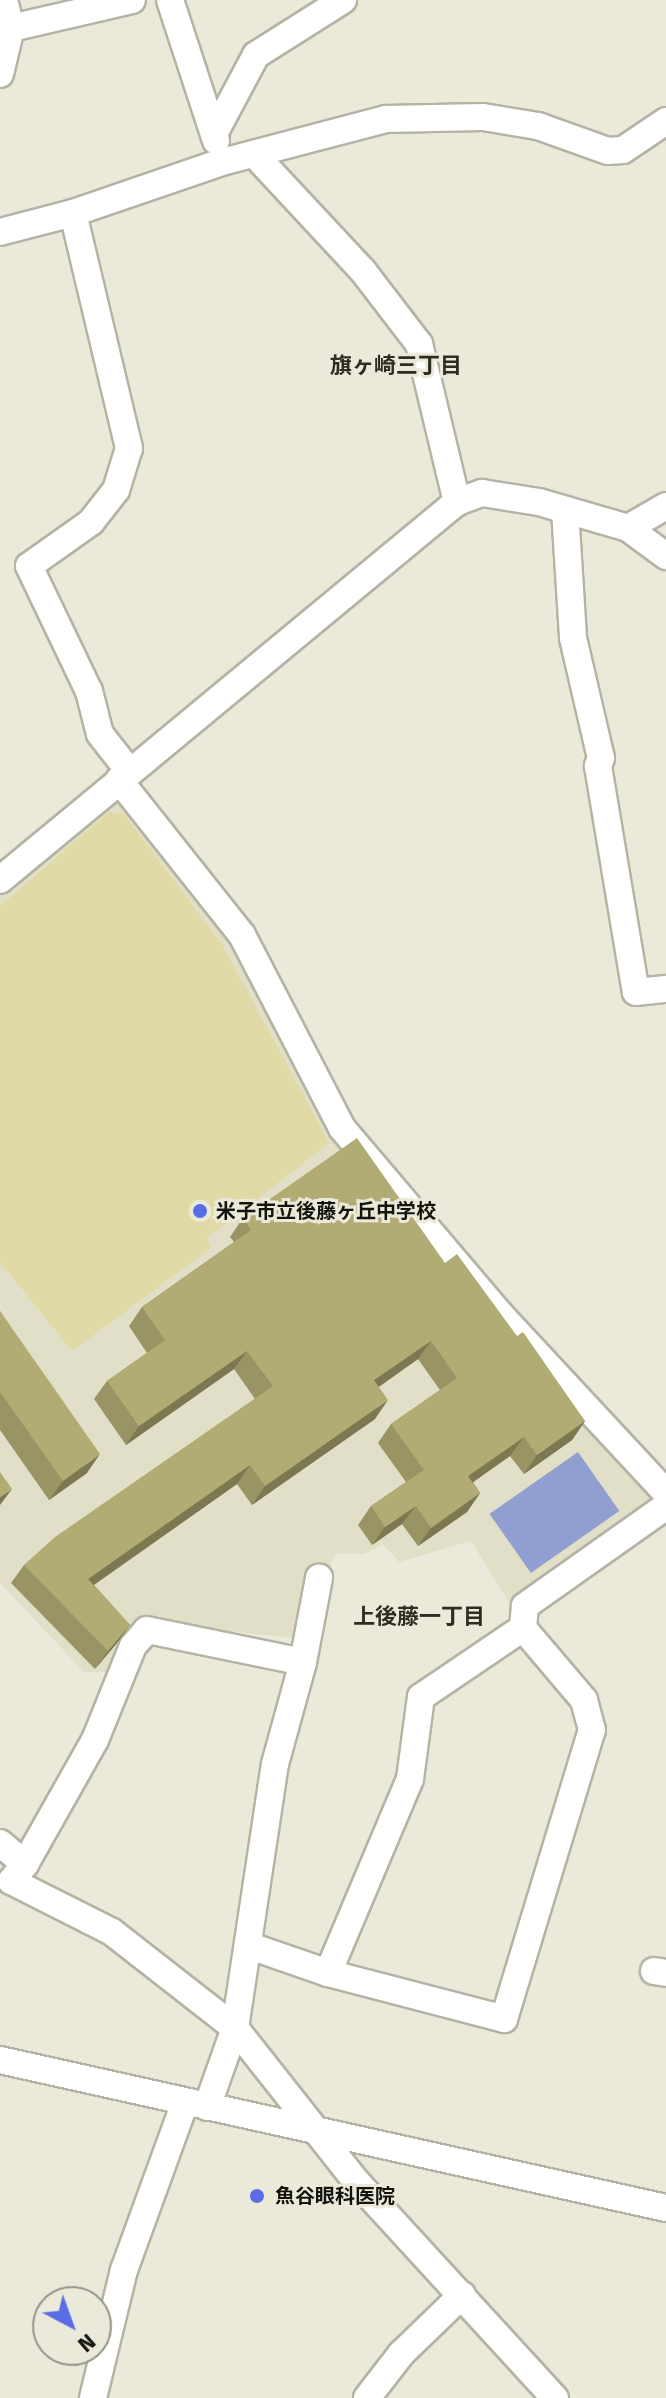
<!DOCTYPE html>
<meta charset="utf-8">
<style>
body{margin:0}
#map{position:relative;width:666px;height:2398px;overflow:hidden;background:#ebeada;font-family:"Fira Sans","Noto Sans JP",sans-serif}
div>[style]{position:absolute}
.built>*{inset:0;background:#e1dfc8}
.green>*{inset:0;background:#e0dba6}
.water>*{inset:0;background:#909ed0;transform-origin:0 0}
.roads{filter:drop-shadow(2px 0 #b4b3a4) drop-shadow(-2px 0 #b4b3a4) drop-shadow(0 2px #b4b3a4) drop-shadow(0 -2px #b4b3a4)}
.minor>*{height:26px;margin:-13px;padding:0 13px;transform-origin:13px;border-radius:13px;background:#fff}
.wall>*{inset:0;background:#989464}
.shaded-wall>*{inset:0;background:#7c7851}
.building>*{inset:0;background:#b1ac74}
.dots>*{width:22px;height:22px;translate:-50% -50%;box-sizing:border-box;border:4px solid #ebeada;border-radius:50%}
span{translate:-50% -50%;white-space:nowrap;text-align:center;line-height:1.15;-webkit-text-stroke:6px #ebeada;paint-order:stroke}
.poi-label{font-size:20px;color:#14140e;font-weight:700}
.left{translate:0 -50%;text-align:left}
.neighbourhood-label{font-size:22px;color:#2e2d21;font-weight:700}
.north{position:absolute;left:32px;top:2286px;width:80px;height:80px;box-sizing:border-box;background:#ebeada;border:2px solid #959488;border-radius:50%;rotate:139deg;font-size:22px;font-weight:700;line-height:32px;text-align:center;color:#14140e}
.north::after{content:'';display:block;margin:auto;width:28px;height:36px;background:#596ee4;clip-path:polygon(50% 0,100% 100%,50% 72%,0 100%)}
</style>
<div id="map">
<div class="built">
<div style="clip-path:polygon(106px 802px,126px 802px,233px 942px,325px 1117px,544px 1380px,660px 1501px,510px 1604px,471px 1541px,399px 1562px,383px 1544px,364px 1554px,338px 1553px,332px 1560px,315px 1640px,148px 1623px,113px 1672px,84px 1672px,0 1583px,0 894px)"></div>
</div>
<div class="green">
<div style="clip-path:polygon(109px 812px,124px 814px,223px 946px,329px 1143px,207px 1238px,211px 1248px,72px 1351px,0 1262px,0 906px)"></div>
</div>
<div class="water">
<div style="left:578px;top:1452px;width:72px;height:108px;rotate:55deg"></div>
</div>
<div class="roads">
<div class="minor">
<div style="left:170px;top:0;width:148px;rotate:71.9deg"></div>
<div style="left:11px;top:28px;width:124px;rotate:-13deg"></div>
<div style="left:0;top:74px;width:47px;rotate:-76.6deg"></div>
<div style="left:11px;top:28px;width:29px;rotate:-104deg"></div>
<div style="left:214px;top:134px;width:89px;rotate:-62deg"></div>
<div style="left:256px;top:55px;width:103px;rotate:-32.3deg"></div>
<div style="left:254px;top:154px;width:160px;rotate:47deg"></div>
<div style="left:363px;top:271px;width:92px;rotate:52.5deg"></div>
<div style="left:419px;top:344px;width:163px;rotate:76.5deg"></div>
<div style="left:73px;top:213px;width:242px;rotate:76.6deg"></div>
<div style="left:129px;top:448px;width:44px;rotate:107.2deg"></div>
<div style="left:116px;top:490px;width:41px;rotate:128deg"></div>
<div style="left:91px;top:522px;width:76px;rotate:144.6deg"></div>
<div style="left:29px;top:566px;width:139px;rotate:64.4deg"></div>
<div style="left:89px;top:691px;width:44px;rotate:75.7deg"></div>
<div style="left:100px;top:734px;width:47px;rotate:51.9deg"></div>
<div style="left:0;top:232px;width:75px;rotate:-14.6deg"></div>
<div style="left:73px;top:213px;width:157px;rotate:-18.9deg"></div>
<div style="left:222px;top:162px;width:170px;rotate:-14.7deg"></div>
<div style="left:386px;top:119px;width:97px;rotate:-1.2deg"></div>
<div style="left:483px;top:117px;width:56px;rotate:9.3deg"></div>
<div style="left:538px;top:126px;width:74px;rotate:19.7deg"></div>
<div style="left:608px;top:151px;width:15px;rotate:-4deg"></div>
<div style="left:623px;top:150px;width:52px;rotate:-34deg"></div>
<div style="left:565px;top:510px;width:128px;rotate:86.4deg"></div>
<div style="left:573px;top:638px;width:123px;rotate:76.9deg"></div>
<div style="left:601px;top:758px;width:9px;rotate:111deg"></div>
<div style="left:598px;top:766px;width:229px;rotate:80.5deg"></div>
<div style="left:636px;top:992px;width:30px;rotate:-6deg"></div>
<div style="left:628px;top:528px;width:47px;rotate:36.4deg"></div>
<div style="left:119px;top:780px;width:198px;rotate:51.6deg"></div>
<div style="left:242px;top:935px;width:217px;rotate:62.6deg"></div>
<div style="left:342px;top:1128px;width:243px;rotate:49.7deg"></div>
<div style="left:499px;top:1313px;width:246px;rotate:47.1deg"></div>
<div style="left:0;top:880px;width:593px;rotate:-39.6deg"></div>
<div style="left:457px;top:502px;width:27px;rotate:-20deg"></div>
<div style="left:482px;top:493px;width:58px;rotate:9deg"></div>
<div style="left:539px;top:502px;width:93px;rotate:16.3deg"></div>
<div style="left:628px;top:528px;width:44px;rotate:-30.1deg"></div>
<div style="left:0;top:1843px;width:33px;rotate:40deg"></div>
<div style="left:25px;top:1864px;width:22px;rotate:129deg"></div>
<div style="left:11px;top:1881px;width:113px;rotate:26.8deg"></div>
<div style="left:112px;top:1932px;width:156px;rotate:38deg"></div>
<div style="left:235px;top:2028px;width:194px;rotate:51.7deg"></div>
<div style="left:355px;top:2180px;width:296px;rotate:47.5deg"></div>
<div style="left:25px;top:1864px;width:142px;rotate:-60.6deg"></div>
<div style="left:95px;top:1740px;width:101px;rotate:-68deg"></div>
<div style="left:133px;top:1646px;width:21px;rotate:-49deg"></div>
<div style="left:147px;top:1630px;width:159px;rotate:11.6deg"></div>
<div style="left:250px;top:1946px;width:83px;rotate:19.1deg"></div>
<div style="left:328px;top:1973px;width:182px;rotate:14.6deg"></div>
<div style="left:504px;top:2019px;width:302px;rotate:-73.1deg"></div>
<div style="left:592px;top:1730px;width:31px;rotate:-105deg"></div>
<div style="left:584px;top:1700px;width:94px;rotate:-130.3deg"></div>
<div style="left:654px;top:1971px;width:12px;rotate:9deg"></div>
<div style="left:328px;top:1973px;width:211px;rotate:-67.1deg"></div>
<div style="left:410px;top:1779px;width:83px;rotate:-82.4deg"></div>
<div style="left:421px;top:1697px;width:123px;rotate:-34.1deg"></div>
<div style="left:523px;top:1628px;width:22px;rotate:-85deg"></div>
<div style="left:525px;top:1606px;width:173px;rotate:-35.3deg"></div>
<div style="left:0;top:2060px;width:682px;rotate:12.53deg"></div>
<div style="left:207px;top:2107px;width:84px;rotate:-70.5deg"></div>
<div style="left:235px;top:2028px;width:267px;rotate:-81.4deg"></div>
<div style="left:275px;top:1764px;width:106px;rotate:-74.6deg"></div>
<div style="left:303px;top:1662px;width:86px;rotate:-79.2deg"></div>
<div style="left:93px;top:2398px;width:132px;rotate:-76.4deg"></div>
<div style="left:124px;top:2270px;width:179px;rotate:-70deg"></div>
<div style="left:367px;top:2398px;width:56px;rotate:-52.3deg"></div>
<div style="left:401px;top:2354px;width:85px;rotate:-44deg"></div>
</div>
</div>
<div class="wall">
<div style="clip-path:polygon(243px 1218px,445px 1263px,517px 1336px,585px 1421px,572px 1440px,524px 1474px,510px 1456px,473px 1482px,480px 1493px,467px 1512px,418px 1546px,402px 1524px,372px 1545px,358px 1525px,371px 1506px,406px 1482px,378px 1443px,391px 1424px,440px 1390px,418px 1359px,379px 1387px,375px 1419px,252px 1505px,237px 1484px,94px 1585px,130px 1625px,117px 1643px,95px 1669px,11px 1583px,24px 1565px,255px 1399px,234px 1369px,126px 1445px,94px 1399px,107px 1381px,147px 1353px,129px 1326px,142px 1307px,234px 1242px,230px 1237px)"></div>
<div style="clip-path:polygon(0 1311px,87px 1473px,49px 1500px,0 1430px)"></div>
</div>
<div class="shaded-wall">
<div style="clip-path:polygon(431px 1341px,418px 1359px,361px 1399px,374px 1380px)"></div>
<div style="clip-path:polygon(247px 1351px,234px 1369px,126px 1445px,139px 1426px)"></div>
<div style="clip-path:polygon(388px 1400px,375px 1419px,252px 1505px,265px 1486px)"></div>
<div style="clip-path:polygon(585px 1421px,572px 1440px,524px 1474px,537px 1455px)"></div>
<div style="clip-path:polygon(524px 1437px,510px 1456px,455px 1495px,468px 1476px)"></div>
<div style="clip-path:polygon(100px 1454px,87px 1473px,49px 1500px,63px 1481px)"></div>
<div style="clip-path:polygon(250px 1465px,237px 1484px,75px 1598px,88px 1579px)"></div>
<div style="clip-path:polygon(12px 1489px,0 1505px,0 1497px)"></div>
<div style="clip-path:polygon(480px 1493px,467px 1512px,418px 1546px,431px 1528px)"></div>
<div style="clip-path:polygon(416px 1506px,402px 1524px,372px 1545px,385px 1527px)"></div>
<div style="clip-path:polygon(130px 1625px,117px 1643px,95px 1669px,108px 1651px)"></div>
</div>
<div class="building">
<div style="clip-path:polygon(357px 1138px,445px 1263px,457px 1254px,517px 1336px,523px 1332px,585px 1421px,537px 1455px,524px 1437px,468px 1476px,480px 1493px,431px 1528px,416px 1506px,385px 1527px,371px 1506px,424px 1470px,391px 1424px,457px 1378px,431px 1341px,374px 1380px,388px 1400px,265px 1486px,250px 1465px,88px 1579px,130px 1625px,108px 1651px,24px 1565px,55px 1537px,273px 1386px,247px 1351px,139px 1426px,107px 1381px,165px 1340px,142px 1307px,251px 1230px,243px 1218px)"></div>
<div style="clip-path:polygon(0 1311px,100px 1454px,63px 1481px,0 1392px)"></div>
<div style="clip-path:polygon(0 1472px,12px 1489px,0 1497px)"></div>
</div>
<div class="dots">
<div style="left:200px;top:1211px;background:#596ee4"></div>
<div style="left:257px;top:2196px;background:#596ee4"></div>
</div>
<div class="poi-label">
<span class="left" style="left:216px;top:1211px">米子市立後藤ヶ丘中学校</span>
<span class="left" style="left:275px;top:2196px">魚谷眼科医院</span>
</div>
<div class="neighbourhood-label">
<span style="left:396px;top:366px">旗ヶ崎三丁目</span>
<span style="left:419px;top:1617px">上後藤一丁目</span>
</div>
<div class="north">N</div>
</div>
